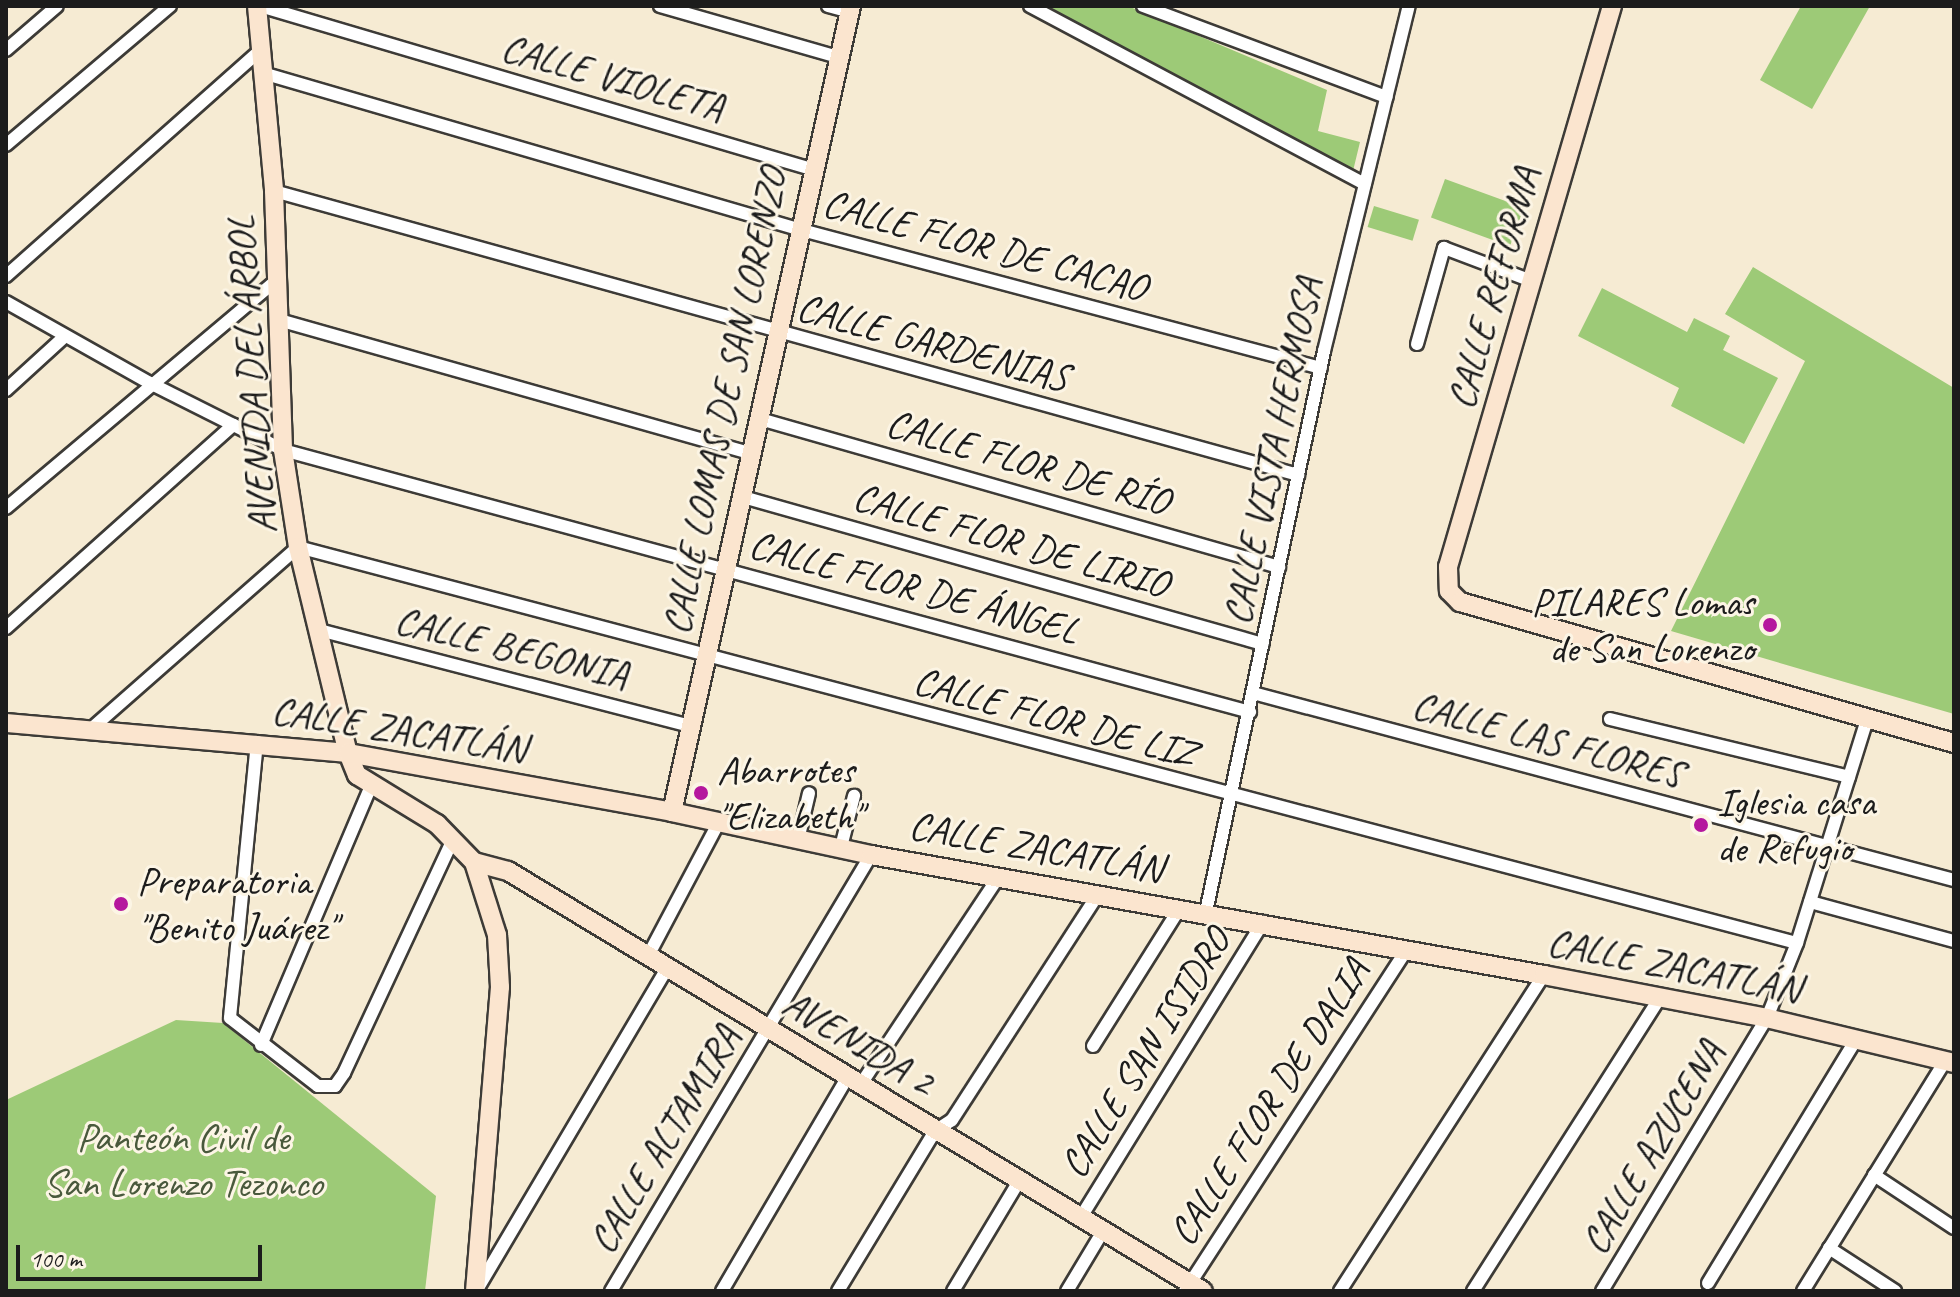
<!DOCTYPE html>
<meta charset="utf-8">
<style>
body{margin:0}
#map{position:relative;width:1960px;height:1297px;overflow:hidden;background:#f6ebd3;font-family:Caveat,sans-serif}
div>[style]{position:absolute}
.green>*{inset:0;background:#9dca77;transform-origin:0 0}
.roads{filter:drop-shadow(2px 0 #3d3b37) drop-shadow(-2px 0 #3d3b37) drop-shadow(0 2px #3d3b37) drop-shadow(0 -2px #3d3b37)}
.street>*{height:12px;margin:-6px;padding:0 6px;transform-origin:6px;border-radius:6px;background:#fff}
.secondary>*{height:18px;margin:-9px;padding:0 9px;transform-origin:9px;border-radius:9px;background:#fbe5cf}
.dots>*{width:22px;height:22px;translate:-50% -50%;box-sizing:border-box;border:4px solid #fcf5e5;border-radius:50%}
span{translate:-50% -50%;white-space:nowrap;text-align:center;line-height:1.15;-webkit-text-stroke:6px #fcf5e5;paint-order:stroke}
.street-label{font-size:40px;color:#1c1c1c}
.poi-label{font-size:40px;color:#1c1c1c}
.right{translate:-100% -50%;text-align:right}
.left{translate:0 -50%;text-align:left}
.park-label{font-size:40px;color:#49593c}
.frame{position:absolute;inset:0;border:8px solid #1c1c1c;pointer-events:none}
.scale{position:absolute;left:16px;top:1245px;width:246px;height:36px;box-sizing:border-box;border:4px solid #1c1c1c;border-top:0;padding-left:10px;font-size:24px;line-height:28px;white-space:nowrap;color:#1c1c1c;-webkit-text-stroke:6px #fcf5e5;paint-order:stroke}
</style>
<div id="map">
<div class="green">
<i style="clip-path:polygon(1044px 6px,1128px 6px,1327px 90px,1318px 131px,1360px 142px,1353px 171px)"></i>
<i style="clip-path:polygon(1801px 6px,1870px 6px,1812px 109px,1760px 80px)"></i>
<i style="left:1445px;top:179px;width:84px;height:41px;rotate:20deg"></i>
<i style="left:1374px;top:206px;width:47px;height:22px;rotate:17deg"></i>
<i style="clip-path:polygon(1753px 267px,1954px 388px,1954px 714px,1671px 631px,1805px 361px,1725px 314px)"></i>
<i style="clip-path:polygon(1602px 288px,1687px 332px,1694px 318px,1730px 336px,1723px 350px,1778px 378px,1744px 444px,1671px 406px,1679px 388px,1578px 336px)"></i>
<i style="clip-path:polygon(176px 1020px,223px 1023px,436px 1196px,425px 1291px,6px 1291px,6px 1100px)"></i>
</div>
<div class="roads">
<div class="street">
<i style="left:260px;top:6px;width:575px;rotate:16.48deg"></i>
<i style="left:660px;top:6px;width:185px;rotate:16deg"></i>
<i style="left:828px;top:6px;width:23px;rotate:15deg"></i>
<i style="left:1030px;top:6px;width:379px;rotate:28deg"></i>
<i style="left:1143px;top:6px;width:260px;rotate:20.5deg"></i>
<i style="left:6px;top:50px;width:67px;rotate:-40.8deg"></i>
<i style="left:266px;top:74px;width:554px;rotate:16.24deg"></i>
<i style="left:798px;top:229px;width:541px;rotate:14.88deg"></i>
<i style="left:6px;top:145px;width:215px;rotate:-40.3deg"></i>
<i style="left:274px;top:191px;width:1063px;rotate:15.5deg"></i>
<i style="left:6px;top:276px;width:342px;rotate:-41.6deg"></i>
<i style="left:6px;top:302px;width:165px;rotate:29.4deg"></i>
<i style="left:150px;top:383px;width:149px;rotate:26.7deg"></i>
<i style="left:283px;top:450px;width:1002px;rotate:15.16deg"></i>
<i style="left:279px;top:320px;width:492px;rotate:15.8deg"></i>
<i style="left:1417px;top:344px;width:100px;rotate:-74.3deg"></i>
<i style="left:1444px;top:248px;width:94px;rotate:20.6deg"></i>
<i style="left:6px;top:390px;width:79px;rotate:-42.4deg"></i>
<i style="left:760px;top:419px;width:540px;rotate:15.92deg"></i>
<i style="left:743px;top:497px;width:540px;rotate:15.79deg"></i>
<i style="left:6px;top:508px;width:354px;rotate:-40.1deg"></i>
<i style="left:6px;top:628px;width:305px;rotate:-41.8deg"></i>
<i style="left:319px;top:630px;width:382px;rotate:14.5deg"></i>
<i style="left:1253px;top:693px;width:726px;rotate:14.94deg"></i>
<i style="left:1610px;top:719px;width:246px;rotate:13.6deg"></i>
<i style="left:91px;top:729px;width:276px;rotate:-41.3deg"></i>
<i style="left:298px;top:547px;width:1550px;rotate:14.8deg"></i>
<i style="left:257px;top:742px;width:277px;rotate:95.6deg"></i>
<i style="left:230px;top:1018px;width:111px;rotate:37.7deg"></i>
<i style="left:318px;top:1086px;width:17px"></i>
<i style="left:335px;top:1086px;width:16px;rotate:-55deg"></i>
<i style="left:344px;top:1073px;width:258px;rotate:-65deg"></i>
<i style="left:798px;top:840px;width:48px;rotate:-76.8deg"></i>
<i style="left:841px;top:847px;width:53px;rotate:-75.7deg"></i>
<i style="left:1810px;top:902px;width:149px;rotate:15.2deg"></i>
<i style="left:1206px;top:912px;width:573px;rotate:-78.12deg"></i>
<i style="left:1324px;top:351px;width:355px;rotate:-76.2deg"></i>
<i style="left:648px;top:956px;width:149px;rotate:-62.1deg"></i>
<i style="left:261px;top:1045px;width:281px;rotate:-67deg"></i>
<i style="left:1093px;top:1046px;width:163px;rotate:-57.8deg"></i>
<i style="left:861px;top:1084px;width:247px;rotate:-56.4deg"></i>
<i style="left:1874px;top:1175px;width:96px;rotate:33.5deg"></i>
<i style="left:1081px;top:1217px;width:347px;rotate:-58.3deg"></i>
<i style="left:1829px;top:1248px;width:79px;rotate:33.1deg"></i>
<i style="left:1708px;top:1283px;width:285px;rotate:-58.7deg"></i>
<i style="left:478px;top:1288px;width:372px;rotate:-59.4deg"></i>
<i style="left:611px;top:1291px;width:508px;rotate:-59.19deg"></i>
<i style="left:722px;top:1291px;width:249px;rotate:-59.6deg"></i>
<i style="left:838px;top:1291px;width:187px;rotate:-58.8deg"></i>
<i style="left:935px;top:1131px;width:20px;rotate:-33deg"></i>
<i style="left:952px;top:1120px;width:267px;rotate:-57.1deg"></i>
<i style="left:953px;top:1291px;width:128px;rotate:-59deg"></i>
<i style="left:1067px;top:1291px;width:70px;rotate:-59deg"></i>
<i style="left:1185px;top:1291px;width:408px;rotate:-57deg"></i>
<i style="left:1340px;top:1291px;width:376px;rotate:-57.2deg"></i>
<i style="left:1473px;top:1291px;width:348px;rotate:-57.5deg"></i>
<i style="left:1602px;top:1291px;width:319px;rotate:-58.9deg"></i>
<i style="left:1767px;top:1018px;width:81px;rotate:-68.2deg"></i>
<i style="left:1797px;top:943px;width:235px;rotate:-72.6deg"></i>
<i style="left:1803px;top:1291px;width:270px;rotate:-58.3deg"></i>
</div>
<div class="secondary">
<i style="left:257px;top:6px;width:186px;rotate:84.7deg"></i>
<i style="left:274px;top:191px;width:259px;rotate:88deg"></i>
<i style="left:283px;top:450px;width:98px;rotate:81.2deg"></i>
<i style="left:298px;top:547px;width:212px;rotate:76.4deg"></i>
<i style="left:348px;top:753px;width:24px;rotate:68deg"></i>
<i style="left:357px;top:775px;width:94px;rotate:31.5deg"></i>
<i style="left:437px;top:824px;width:53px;rotate:45.8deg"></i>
<i style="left:474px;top:862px;width:77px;rotate:72.5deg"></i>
<i style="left:497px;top:935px;width:52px;rotate:86.7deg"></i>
<i style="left:500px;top:987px;width:305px;rotate:94.7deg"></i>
<i style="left:1612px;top:6px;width:584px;rotate:106.3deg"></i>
<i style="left:1448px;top:567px;width:24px;rotate:88deg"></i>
<i style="left:1449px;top:591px;width:16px;rotate:45deg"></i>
<i style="left:1460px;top:602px;width:514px;rotate:15.93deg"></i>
<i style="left:6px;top:723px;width:343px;rotate:5deg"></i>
<i style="left:348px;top:753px;width:329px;rotate:10.3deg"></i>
<i style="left:672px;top:812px;width:204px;rotate:12.2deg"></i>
<i style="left:871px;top:855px;width:684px;rotate:10.11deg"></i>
<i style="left:1544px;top:975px;width:227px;rotate:10.9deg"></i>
<i style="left:1767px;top:1018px;width:192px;rotate:13.5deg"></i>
<i style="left:672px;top:812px;width:826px;rotate:-77.48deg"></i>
<i style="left:474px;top:862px;width:35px;rotate:15deg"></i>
<i style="left:508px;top:871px;width:812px;rotate:31.15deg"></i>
</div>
</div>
<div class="dots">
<i style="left:1770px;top:625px;background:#b5179e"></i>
<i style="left:701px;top:793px;background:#b5179e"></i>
<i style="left:1701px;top:825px;background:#b5179e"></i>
<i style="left:121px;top:904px;background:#b5179e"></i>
</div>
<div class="street-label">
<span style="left:613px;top:77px;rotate:16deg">CALLE VIOLETA</span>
<span style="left:985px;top:245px;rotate:15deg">CALLE FLOR DE CACAO</span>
<span style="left:1493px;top:288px;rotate:-74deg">CALLE REFORMA</span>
<span style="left:933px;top:342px;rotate:15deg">CALLE GARDENIAS</span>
<span style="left:251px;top:375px;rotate:-94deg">AVENIDA DEL ÁRBOL</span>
<span style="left:724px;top:401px;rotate:-78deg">CALLE LOMAS DE SAN LORENZO</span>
<span style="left:1272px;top:451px;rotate:-78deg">CALLE VISTA HERMOSA</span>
<span style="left:1028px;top:462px;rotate:16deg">CALLE FLOR DE RÍO</span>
<span style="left:1011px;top:540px;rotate:16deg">CALLE FLOR DE LIRIO</span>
<span style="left:914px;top:587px;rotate:15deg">CALLE FLOR DE ÁNGEL</span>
<span style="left:512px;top:647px;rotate:14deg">CALLE BEGONIA</span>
<span style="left:1055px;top:717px;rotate:15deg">CALLE FLOR DE LIZ</span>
<span style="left:399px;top:729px;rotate:9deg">CALLE ZACATLÁN</span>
<span style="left:1548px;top:739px;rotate:15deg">CALLE LAS FLORES</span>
<span style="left:1036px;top:847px;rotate:10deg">CALLE ZACATLÁN</span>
<span style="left:1674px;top:965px;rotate:11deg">CALLE ZACATLÁN</span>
<span style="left:859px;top:1042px;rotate:31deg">AVENIDA 2</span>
<span style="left:1145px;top:1053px;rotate:-58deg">CALLE SAN ISIDRO</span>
<span style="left:1269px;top:1102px;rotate:-57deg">CALLE FLOR DE DALIA</span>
<span style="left:664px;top:1139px;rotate:-59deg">CALLE ALTAMIRA</span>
<span style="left:1652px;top:1147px;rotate:-59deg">CALLE AZUCENA</span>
</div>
<div class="poi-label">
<span class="right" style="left:1754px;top:625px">PILARES Lomas<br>de San Lorenzo</span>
<span class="left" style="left:717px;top:793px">Abarrotes<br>"Elizabeth"</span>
<span class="left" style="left:1717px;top:825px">Iglesia casa<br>de Refugio</span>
<span class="left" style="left:137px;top:904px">Preparatoria<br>"Benito Juárez"</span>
</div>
<div class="park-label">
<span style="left:183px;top:1160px">Panteón Civil de<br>San Lorenzo Tezonco</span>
</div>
<div class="frame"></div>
<div class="scale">100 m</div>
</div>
